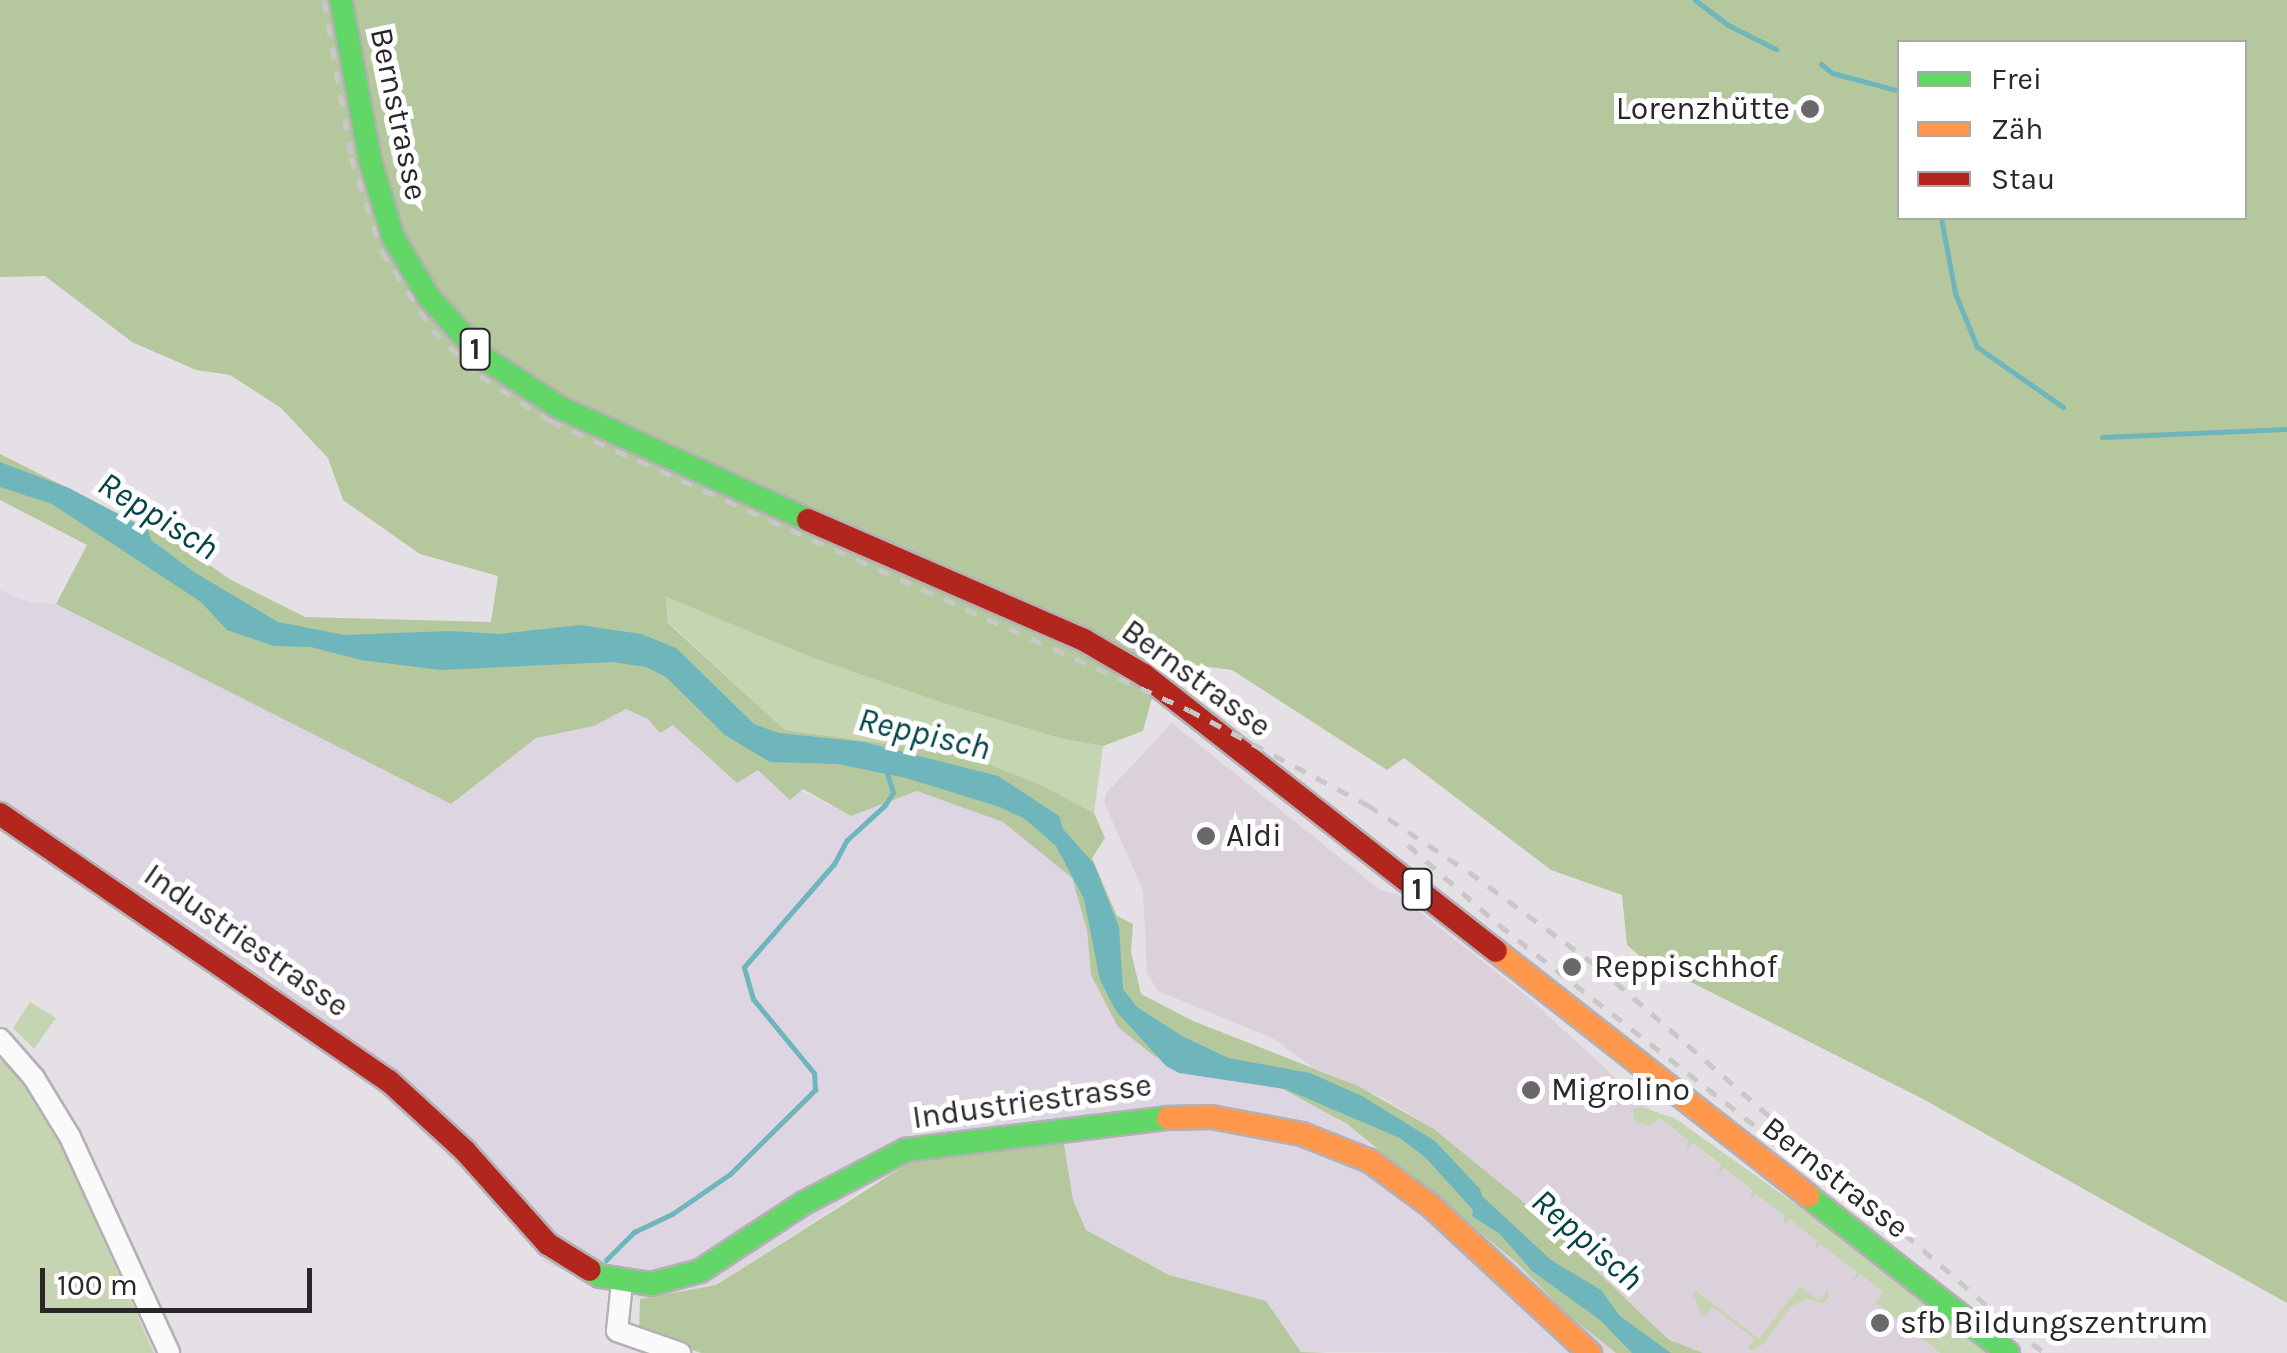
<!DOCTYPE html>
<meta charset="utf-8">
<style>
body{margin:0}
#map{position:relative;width:2287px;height:1353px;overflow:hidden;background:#e5e0e5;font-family:Karla,sans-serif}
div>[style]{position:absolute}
.built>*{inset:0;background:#dbd1db}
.industrial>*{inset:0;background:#ded5e2}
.green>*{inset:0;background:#c5d5b1}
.forest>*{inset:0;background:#b5c79d}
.water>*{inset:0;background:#6fb5bc}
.stream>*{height:5px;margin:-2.5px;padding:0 2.5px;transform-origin:2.5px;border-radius:2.5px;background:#6fb5bc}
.roads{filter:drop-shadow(2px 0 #b4b0b4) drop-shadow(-2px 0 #b4b0b4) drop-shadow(0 2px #b4b0b4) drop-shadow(0 -2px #b4b0b4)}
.street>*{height:20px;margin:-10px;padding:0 10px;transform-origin:10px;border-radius:10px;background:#fbfafb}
.fast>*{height:22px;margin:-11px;padding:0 11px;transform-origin:11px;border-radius:11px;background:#63d668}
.slow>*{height:22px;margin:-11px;padding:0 11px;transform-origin:11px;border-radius:11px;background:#ff974d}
.jam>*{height:22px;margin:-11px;padding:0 11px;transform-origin:11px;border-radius:11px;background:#b3261e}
.rail>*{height:5px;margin-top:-2.5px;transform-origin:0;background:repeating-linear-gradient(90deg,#c9c8c9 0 12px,transparent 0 24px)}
.dots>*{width:28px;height:28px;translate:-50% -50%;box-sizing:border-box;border:5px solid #fff;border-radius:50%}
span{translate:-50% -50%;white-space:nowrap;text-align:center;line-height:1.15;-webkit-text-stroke:10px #fff;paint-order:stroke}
.shield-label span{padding:2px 8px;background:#fff;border:2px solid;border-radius:8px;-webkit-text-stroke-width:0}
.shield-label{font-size:30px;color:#2a272b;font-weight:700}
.poi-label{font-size:32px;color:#2a272b}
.right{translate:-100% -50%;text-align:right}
.left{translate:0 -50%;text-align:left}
.street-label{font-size:32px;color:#2a272b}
.water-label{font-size:35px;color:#044449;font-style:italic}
.legend{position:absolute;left:1897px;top:40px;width:350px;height:180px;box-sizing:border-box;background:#fff;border:2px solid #aaa9aa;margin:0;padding:12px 18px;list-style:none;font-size:30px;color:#2a272b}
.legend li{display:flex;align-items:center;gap:20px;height:50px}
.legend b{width:50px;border:2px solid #aaa9aa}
.scale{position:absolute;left:40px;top:1268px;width:272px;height:45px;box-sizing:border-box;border:5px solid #2a272b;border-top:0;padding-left:12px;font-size:30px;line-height:35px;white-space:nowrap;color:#2a272b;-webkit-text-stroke:8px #fff;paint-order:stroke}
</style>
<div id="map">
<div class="built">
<i style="clip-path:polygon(1172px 723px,1380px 890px,1398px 895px,1528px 997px,1659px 1118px,1883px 1292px,1876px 1302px,1940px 1353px,1703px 1353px,1683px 1347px,1655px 1328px,1533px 1210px,1434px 1129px,1385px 1099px,1311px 1066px,1272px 1038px,1158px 991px,1147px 973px,1143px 891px,1104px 802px,1107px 792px)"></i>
</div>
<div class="industrial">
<i style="clip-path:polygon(0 590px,29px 602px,56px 604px,451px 804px,536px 738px,594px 726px,626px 709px,648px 719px,660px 732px,673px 724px,737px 782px,758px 769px,851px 816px,917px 791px,1003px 822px,1072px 878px,1087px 930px,1091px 975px,1200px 1072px,1283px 1089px,1346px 1124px,1515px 1261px,1568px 1315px,1616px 1353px,1301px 1352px,1266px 1301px,1169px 1276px,1086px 1230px,1073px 1200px,1064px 1138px,872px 1184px,716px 1285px,640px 1299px,545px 1263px,494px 1199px,376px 1089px,255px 1003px,276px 983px,0 798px)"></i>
</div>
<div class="green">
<i style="clip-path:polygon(666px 597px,813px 658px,946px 704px,1059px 738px,1103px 746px,1094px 813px,1039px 784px,962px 754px,785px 730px,668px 622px)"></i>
<i style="clip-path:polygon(30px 1002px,56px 1018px,34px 1049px,13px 1028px)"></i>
<i style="clip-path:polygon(0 1057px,35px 1099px,66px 1156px,154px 1353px,0 1353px)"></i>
<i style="clip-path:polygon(1642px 1107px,1676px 1119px,1822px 1223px,1989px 1353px,1940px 1353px,1875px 1302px,1883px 1292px,1860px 1274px,1852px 1284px,1857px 1272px,1820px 1244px,1814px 1251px,1817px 1241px,1789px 1219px,1782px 1226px,1785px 1216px,1756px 1194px,1750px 1201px,1753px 1191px,1724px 1168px,1717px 1176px,1721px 1165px,1692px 1143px,1685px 1151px,1689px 1141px,1659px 1118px,1649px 1126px,1634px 1122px,1633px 1109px)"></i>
<i style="clip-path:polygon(1800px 1286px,1819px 1301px,1828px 1290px,1829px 1297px,1823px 1303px,1806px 1299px,1790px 1307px,1765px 1343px,1754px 1350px,1747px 1349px,1754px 1339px,1713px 1307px,1705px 1316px,1701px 1313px,1693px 1294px,1695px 1290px,1759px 1339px)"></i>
</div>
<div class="forest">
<i style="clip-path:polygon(evenodd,0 0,2287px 0,2287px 1303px,1923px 1099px,1641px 957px,1627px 945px,1622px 895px,1551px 870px,1404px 758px,1387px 770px,1232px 670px,1193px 665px,1154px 690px,1143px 731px,1103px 746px,1059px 738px,946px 704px,813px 658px,666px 597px,668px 623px,785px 730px,962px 754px,1039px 784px,1094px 813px,1105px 838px,1092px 858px,1117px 916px,1133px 924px,1131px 952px,1141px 994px,1193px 1021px,1358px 1086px,1434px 1129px,1533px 1210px,1656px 1328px,1670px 1340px,1703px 1353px,1616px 1353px,1568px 1315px,1515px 1261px,1347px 1124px,1283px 1089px,1200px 1072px,1154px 1056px,1118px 1027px,1091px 975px,1087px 930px,1072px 878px,1003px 822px,917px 791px,851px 816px,803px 789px,790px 800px,758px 770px,737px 783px,673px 725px,660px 733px,648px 719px,626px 709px,594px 726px,536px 738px,451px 804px,56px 604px,87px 545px,0 500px,0 454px,181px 545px,231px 580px,305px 617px,491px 622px,498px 576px,420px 554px,343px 500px,328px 458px,281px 408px,230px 375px,196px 370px,132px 342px,45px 276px,0 277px,0 0,1900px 42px,2244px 42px,2244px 218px,1900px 218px,1900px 42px)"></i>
<i style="clip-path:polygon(1063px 1137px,1073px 1200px,1086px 1230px,1169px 1275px,1266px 1301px,1301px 1352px,1327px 1353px,701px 1353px,639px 1330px,640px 1299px,716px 1285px,909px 1163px)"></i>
</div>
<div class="water">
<i style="clip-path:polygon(0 462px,69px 488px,148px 530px,151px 540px,194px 572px,278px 622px,344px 635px,449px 631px,498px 634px,579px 625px,641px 634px,676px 648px,754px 724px,779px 733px,864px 742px,998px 776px,1059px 816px,1063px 829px,1094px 864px,1119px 927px,1123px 989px,1137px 1007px,1182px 1036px,1228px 1058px,1310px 1073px,1362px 1096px,1435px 1141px,1480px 1189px,1482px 1196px,1551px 1260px,1601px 1290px,1620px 1316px,1671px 1353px,1632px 1353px,1600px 1320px,1532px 1271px,1500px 1234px,1472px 1216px,1473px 1210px,1426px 1158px,1400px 1138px,1285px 1089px,1179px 1073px,1166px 1066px,1116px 1011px,1100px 980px,1084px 899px,1056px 846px,1025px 819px,1000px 807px,906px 778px,837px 764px,770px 762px,725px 735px,666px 677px,646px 667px,612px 662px,441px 670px,361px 660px,311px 647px,274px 646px,227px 630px,201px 602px,52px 504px,0 487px)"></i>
</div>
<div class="stream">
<i style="left:1695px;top:0;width:41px;rotate:37.1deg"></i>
<i style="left:1728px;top:25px;width:54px;rotate:26.6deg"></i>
<i style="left:1821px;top:64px;width:14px;rotate:39deg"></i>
<i style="left:1832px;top:73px;width:70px;rotate:14.8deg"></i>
<i style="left:1941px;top:218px;width:76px;rotate:79.4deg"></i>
<i style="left:1955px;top:293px;width:58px;rotate:67.8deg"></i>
<i style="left:1977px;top:347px;width:105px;rotate:34.9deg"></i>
<i style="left:2102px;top:437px;width:185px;rotate:-2.5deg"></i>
<i style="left:606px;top:1260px;width:40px;rotate:-45deg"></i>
<i style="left:634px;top:1232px;width:42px;rotate:-25.3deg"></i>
<i style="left:672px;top:1214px;width:70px;rotate:-34.6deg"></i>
<i style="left:730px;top:1174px;width:120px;rotate:-44.7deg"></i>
<i style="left:815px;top:1090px;width:17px;rotate:-93deg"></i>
<i style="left:814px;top:1073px;width:96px;rotate:-129.5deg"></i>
<i style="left:753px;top:999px;width:33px;rotate:-106deg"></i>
<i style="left:744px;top:967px;width:137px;rotate:-48.9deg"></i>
<i style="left:834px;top:864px;width:27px;rotate:-62deg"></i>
<i style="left:847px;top:840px;width:52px;rotate:-42.6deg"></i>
<i style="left:885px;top:805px;width:15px;rotate:-58deg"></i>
<i style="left:893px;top:792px;width:22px;rotate:-108deg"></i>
</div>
<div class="roads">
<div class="street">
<i style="left:0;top:1039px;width:52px;rotate:48.9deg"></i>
<i style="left:34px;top:1078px;width:69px;rotate:58.6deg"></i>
<i style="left:70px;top:1137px;width:237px;rotate:65.3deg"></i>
<i style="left:622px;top:1282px;width:49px;rotate:95.8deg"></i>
<i style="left:617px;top:1331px;width:67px;rotate:19.2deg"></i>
</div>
<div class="fast">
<i style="left:341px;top:0;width:162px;rotate:79.7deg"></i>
<i style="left:370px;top:159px;width:81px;rotate:73.6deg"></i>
<i style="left:393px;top:237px;width:69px;rotate:59.3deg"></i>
<i style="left:428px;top:296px;width:84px;rotate:47.9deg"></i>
<i style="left:484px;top:358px;width:90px;rotate:33.2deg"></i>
<i style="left:559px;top:407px;width:273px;rotate:24.4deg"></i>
<i style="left:1808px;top:1196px;width:254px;rotate:38.1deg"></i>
<i style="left:590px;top:1270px;width:12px;rotate:31deg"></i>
<i style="left:600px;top:1276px;width:52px;rotate:8.9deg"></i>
<i style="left:651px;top:1284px;width:51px;rotate:-14.9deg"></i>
<i style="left:700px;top:1271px;width:124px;rotate:-33.2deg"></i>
<i style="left:804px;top:1203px;width:115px;rotate:-27.5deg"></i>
<i style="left:906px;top:1150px;width:264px;rotate:-7deg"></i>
</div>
<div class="slow">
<i style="left:1496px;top:951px;width:397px;rotate:38.1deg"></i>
<i style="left:1168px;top:1118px;width:43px;rotate:-1.3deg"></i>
<i style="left:1211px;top:1117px;width:93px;rotate:10.6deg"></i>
<i style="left:1302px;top:1134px;width:73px;rotate:21.7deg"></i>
<i style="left:1370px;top:1161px;width:76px;rotate:36.4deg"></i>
<i style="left:1431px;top:1206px;width:217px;rotate:42.8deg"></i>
</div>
<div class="jam">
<i style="left:808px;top:520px;width:301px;rotate:23.5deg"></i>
<i style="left:1084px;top:640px;width:69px;rotate:30.3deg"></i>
<i style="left:1144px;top:675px;width:447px;rotate:38.1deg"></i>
<i style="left:0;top:814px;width:472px;rotate:34.5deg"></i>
<i style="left:389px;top:1081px;width:103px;rotate:42.6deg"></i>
<i style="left:465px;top:1151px;width:125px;rotate:48.3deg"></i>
<i style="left:548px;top:1244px;width:49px;rotate:31.8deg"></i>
</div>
</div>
<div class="rail">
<i style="left:324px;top:0;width:159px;rotate:80.2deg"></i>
<i style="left:351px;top:157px;width:98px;rotate:72.1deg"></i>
<i style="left:381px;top:250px;width:95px;rotate:57.5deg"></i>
<i style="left:432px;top:330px;width:66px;rotate:43.8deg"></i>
<i style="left:480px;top:376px;width:83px;rotate:32.7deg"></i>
<i style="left:550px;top:421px;width:701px;rotate:24.34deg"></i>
<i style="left:1189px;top:710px;width:203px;rotate:28deg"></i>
<i style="left:1368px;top:805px;width:121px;rotate:33.6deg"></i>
<i style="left:1469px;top:872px;width:159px;rotate:36.3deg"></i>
<i style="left:1597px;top:966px;width:565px;rotate:41.05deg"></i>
<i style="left:1408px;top:845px;width:121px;rotate:41.3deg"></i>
<i style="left:1499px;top:925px;width:399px;rotate:38.1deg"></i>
<i style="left:2013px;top:1329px;width:40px;rotate:37deg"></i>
</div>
<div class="dots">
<i style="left:1810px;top:109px;background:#6b686c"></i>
<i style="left:1206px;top:836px;background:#6b686c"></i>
<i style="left:1572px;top:967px;background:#6b686c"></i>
<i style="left:1531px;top:1090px;background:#6b686c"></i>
<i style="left:1880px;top:1323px;background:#6b686c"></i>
</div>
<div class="shield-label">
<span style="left:475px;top:349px">1</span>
<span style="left:1417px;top:889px">1</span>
</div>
<div class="poi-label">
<span class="right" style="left:1790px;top:109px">Lorenzhütte</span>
<span class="left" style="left:1226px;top:836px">Aldi</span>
<span class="left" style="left:1594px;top:967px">Reppischhof</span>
<span class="left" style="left:1551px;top:1090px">Migrolino</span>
<span class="left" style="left:1900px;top:1323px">sfb Bildungszentrum</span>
</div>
<div class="street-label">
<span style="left:398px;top:114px;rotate:78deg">Bernstrasse</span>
<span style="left:1196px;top:679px;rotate:36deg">Bernstrasse</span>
<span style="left:246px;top:941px;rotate:35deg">Industriestrasse</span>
<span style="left:1032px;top:1102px;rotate:-8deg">Industriestrasse</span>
<span style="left:1835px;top:1178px;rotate:38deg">Bernstrasse</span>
</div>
<div class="water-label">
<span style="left:158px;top:516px;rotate:32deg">Reppisch</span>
<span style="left:924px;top:734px;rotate:13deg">Reppisch</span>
<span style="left:1587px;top:1240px;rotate:41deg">Reppisch</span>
</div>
<ul class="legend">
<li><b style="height:12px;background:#63d668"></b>Frei</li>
<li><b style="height:12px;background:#ff974d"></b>Zäh</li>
<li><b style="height:12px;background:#b3261e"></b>Stau</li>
</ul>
<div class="scale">100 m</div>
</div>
